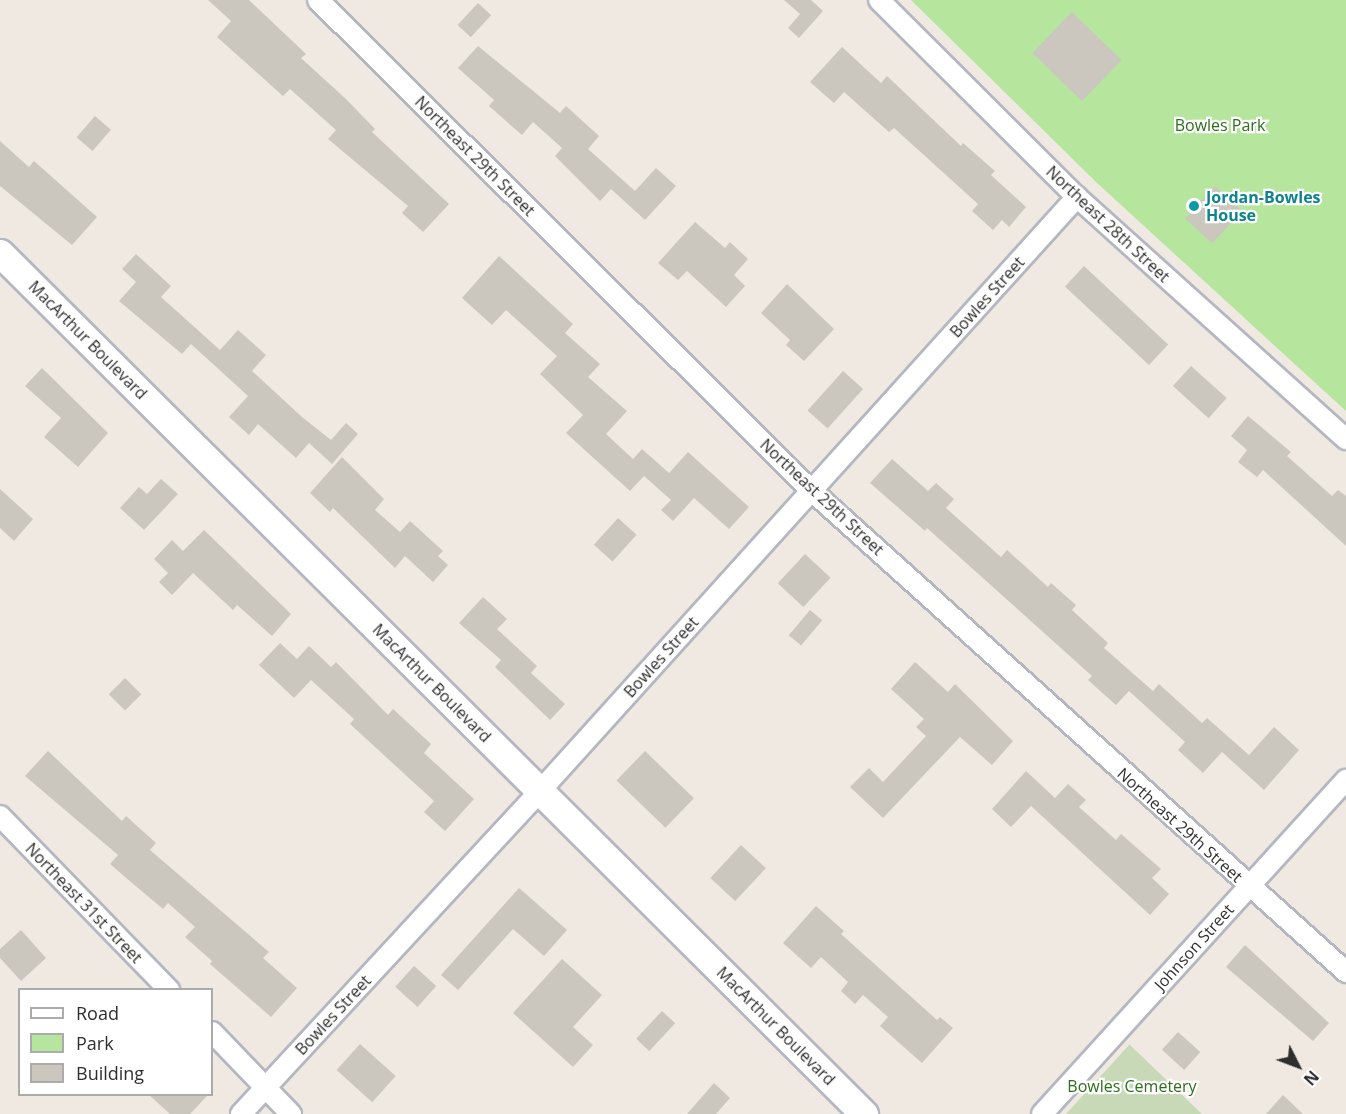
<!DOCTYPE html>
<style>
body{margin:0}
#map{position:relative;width:1346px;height:1114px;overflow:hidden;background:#efe9e1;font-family:"Open Sans",sans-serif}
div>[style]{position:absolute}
.green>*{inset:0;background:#b6e59e}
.cemetery>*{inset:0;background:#c8d9b8}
.building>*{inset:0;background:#cbc7bf;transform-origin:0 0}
.roads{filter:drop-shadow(2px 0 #b4b7c1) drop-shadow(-2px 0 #b4b7c1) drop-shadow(0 2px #b4b7c1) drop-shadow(0 -2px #b4b7c1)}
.minor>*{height:20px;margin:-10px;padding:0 10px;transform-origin:10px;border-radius:10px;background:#fff}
.secondary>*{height:27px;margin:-13.5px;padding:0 13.5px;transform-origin:13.5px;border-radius:13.5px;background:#fff}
.dots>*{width:16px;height:16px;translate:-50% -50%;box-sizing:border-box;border:3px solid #fff;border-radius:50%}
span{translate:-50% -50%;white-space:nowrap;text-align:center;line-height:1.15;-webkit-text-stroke:4.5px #fff;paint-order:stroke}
.park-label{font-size:16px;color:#2c6e1b}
.street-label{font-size:16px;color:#2e2e2e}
.culture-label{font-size:16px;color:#0d838f;font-weight:700}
.left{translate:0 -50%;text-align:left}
.legend{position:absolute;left:18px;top:988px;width:195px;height:108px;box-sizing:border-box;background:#fff;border:2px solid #ababab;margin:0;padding:8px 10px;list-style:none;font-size:18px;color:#2e2e2e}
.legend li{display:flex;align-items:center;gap:12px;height:30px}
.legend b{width:30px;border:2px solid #ababab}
.north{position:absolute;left:1268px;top:1036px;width:60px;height:60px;-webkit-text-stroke:4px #fff;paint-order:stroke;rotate:132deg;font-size:16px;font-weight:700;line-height:24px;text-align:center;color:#2e2e2e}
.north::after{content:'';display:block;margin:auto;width:21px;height:27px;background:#2e2e2e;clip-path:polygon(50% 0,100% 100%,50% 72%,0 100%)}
</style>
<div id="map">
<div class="green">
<i style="clip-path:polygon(911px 0,1346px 0,1346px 411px,1096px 182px)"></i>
</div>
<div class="cemetery">
<i style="clip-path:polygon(1130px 1044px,1130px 1045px,1202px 1114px,1066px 1114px)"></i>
</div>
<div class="building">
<i style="clip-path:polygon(208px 0,249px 0,306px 54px,301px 58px,346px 99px,375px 129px,372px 132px,449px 204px,423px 232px,402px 213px,408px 206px,328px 139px,336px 130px,290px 89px,283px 96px,217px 37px,231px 21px)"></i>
<i style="clip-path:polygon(784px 0,811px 0,823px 11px,799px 38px,788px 28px,800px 14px)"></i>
<i style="left:478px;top:3px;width:18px;height:30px;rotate:43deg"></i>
<i style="left:1072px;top:12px;width:69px;height:57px;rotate:44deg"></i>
<i style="clip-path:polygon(478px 46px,560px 113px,566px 106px,599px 136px,588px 149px,635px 191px,656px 168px,676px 186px,645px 220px,611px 189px,600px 201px,555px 156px,562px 148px,533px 122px,522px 135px,489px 106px,494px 100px,458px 68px)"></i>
<i style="clip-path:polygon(842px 47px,881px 83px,887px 76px,961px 146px,963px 143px,995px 171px,991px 175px,1026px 207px,1009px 227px,1002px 220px,993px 230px,972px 211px,978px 204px,894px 128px,889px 132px,844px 92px,834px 103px,810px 82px)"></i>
<i style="left:95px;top:116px;width:21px;height:28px;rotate:41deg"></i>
<i style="clip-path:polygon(0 141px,29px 167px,34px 161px,97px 217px,72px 245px,0 186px)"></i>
<i style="left:1215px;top:186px;width:37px;height:44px;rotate:43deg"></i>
<i style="clip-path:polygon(695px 222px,725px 248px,730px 242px,748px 259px,734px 275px,745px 286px,726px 307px,687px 271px,678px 280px,658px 263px)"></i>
<i style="clip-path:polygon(136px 254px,171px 286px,161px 297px,220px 350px,238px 330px,266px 355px,252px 371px,302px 417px,331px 440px,346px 423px,358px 434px,332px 464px,309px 443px,296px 458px,258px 424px,249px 435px,229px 417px,248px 396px,191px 344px,182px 354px,119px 301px,136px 282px,122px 269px)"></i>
<i style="clip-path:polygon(499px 256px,573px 324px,565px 333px,600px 364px,588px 377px,627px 411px,606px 434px,633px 459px,642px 449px,669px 473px,688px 452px,749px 507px,729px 529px,694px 498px,673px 521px,661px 510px,671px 500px,644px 476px,630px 491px,566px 433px,583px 415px,540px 374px,557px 356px,506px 310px,492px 325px,462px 298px)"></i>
<i style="left:1084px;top:266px;width:115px;height:28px;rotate:43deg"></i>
<i style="clip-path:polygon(787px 284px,834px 329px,804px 361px,786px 345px,790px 340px,761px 313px)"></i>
<i style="left:1191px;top:366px;width:48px;height:27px;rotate:42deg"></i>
<i style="clip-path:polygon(42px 368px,108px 433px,78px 467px,44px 437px,61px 418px,25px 386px)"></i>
<i style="left:843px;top:371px;width:27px;height:53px;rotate:42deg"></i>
<i style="clip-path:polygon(1248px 416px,1291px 452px,1287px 456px,1332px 496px,1338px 490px,1346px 496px,1346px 546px,1263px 470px,1257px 477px,1238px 462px,1247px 450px,1231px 436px)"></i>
<i style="clip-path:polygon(342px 457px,384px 499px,375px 510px,400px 532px,410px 521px,443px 551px,438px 556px,448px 565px,433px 582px,405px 556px,395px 568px,333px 508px,330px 512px,310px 493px)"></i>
<i style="clip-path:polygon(892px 459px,928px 491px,936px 483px,954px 499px,946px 508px,1001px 557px,1007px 550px,1048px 587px,1051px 583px,1076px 605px,1072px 610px,1108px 643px,1104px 648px,1153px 691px,1159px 684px,1202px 723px,1207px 718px,1249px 755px,1274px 727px,1299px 750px,1264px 790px,1222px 752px,1203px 773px,1178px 750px,1185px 742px,1129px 691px,1116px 705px,1088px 680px,1092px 676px,927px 528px,925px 531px,870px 483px)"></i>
<i style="clip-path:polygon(161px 479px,178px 494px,144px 530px,120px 508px,139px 487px,147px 494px)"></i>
<i style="clip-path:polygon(0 489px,33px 519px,14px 541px,0 528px)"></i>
<i style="left:618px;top:518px;width:25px;height:36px;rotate:42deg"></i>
<i style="clip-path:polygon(204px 530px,291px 614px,272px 636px,237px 605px,233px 610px,193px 573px,172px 595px,159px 582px,168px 573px,154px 559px,172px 540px,183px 551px)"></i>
<i style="left:805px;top:554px;width:35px;height:40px;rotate:43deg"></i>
<i style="clip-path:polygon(483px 597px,507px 619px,497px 629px,537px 666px,531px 673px,565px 704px,550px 720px,495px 667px,501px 660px,459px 623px)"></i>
<i style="left:810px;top:610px;width:16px;height:33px;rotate:40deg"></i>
<i style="clip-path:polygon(280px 643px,297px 659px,309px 646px,331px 667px,336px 662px,388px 715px,393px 709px,431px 744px,424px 753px,474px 799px,445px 831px,424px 812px,434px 801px,350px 724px,354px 719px,311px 680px,294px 698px,259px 665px)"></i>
<i style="clip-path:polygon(915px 662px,948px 692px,955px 684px,1013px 741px,992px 765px,960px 737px,883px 818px,850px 787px,869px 768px,883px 782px,926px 736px,916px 727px,924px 719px,891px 689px)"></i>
<i style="left:125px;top:678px;width:23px;height:23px;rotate:45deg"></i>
<i style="clip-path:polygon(48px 751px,122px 821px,126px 816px,156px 843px,150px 850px,269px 952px,263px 958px,297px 988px,271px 1017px,210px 964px,212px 961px,185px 937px,195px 927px,168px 903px,163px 909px,125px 877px,110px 864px,118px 855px,25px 776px)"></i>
<i style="left:645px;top:751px;width:68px;height:41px;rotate:44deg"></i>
<i style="clip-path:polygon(1026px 771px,1055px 798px,1068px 784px,1086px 800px,1079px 807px,1116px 840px,1121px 834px,1161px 869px,1152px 878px,1169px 894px,1150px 915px,1031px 806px,1011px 827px,992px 809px)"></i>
<i style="left:741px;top:845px;width:34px;height:45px;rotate:43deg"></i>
<i style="clip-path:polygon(519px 888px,567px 930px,544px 956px,513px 929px,458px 990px,441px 975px)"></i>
<i style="clip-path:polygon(816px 906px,844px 931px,841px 934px,937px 1020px,940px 1017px,953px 1028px,922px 1063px,880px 1026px,888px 1017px,863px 995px,855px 1004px,841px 991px,848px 982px,821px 957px,811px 968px,783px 943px)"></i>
<i style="clip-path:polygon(21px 930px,46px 958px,21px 981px,0 958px,0 949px)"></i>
<i style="clip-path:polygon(1245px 945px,1329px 1023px,1313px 1041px,1226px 967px)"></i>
<i style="clip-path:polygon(562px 959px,602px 995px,573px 1027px,593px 1045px,573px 1067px,513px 1013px)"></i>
<i style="left:414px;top:966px;width:30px;height:28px;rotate:42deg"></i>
<i style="left:662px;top:1011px;width:18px;height:38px;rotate:43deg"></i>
<i style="left:1178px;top:1032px;width:30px;height:24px;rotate:42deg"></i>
<i style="left:360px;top:1044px;width:48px;height:35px;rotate:42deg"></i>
<i style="clip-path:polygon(714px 1083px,730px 1098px,716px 1114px,687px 1114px)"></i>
<i style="clip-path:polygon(149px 1095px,208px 1095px,190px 1114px,170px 1114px)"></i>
<i style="clip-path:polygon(1283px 1095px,1303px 1114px,1266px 1114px)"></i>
</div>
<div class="roads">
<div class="minor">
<i style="left:318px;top:0;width:697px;rotate:44.83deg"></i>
<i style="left:812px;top:491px;width:719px;rotate:42.01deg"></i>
<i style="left:879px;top:0;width:279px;rotate:44.9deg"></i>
<i style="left:1077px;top:197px;width:362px;rotate:42deg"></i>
<i style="left:0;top:816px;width:243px;rotate:45.8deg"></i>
<i style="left:212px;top:1032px;width:114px;rotate:46.1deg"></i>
<i style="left:241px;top:1114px;width:440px;rotate:-47.2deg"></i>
<i style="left:540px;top:791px;width:801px;rotate:-47.89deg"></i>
<i style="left:1042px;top:1114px;width:452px;rotate:-47.7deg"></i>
</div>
<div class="secondary">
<i style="left:0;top:253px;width:1220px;rotate:44.9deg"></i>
</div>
</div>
<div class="dots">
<i style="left:1194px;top:206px;background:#0f9aa8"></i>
</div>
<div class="park-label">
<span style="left:1220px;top:125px">Bowles Park</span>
<span style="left:1132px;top:1086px">Bowles Cemetery</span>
</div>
<div class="street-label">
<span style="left:475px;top:156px;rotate:45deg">Northeast 29th Street</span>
<span style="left:1108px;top:224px;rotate:43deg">Northeast 28th Street</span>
<span style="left:987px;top:297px;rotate:-48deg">Bowles Street</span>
<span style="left:88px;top:340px;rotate:45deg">MacArthur Boulevard</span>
<span style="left:822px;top:497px;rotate:43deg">Northeast 29th Street</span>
<span style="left:661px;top:657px;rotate:-48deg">Bowles Street</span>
<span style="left:432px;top:683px;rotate:45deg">MacArthur Boulevard</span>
<span style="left:1180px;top:825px;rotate:42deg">Northeast 29th Street</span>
<span style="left:84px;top:903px;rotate:46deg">Northeast 31st Street</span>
<span style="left:1194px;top:947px;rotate:-48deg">Johnson Street</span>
<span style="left:333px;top:1015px;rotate:-47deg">Bowles Street</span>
<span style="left:776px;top:1026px;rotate:45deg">MacArthur Boulevard</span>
</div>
<div class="culture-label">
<span class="left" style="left:1206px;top:206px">Jordan-Bowles<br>House</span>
</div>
<ul class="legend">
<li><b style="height:8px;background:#fff"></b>Road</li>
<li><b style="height:16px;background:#b6e59e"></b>Park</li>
<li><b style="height:16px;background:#cbc7bf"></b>Building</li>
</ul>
<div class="north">N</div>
</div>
